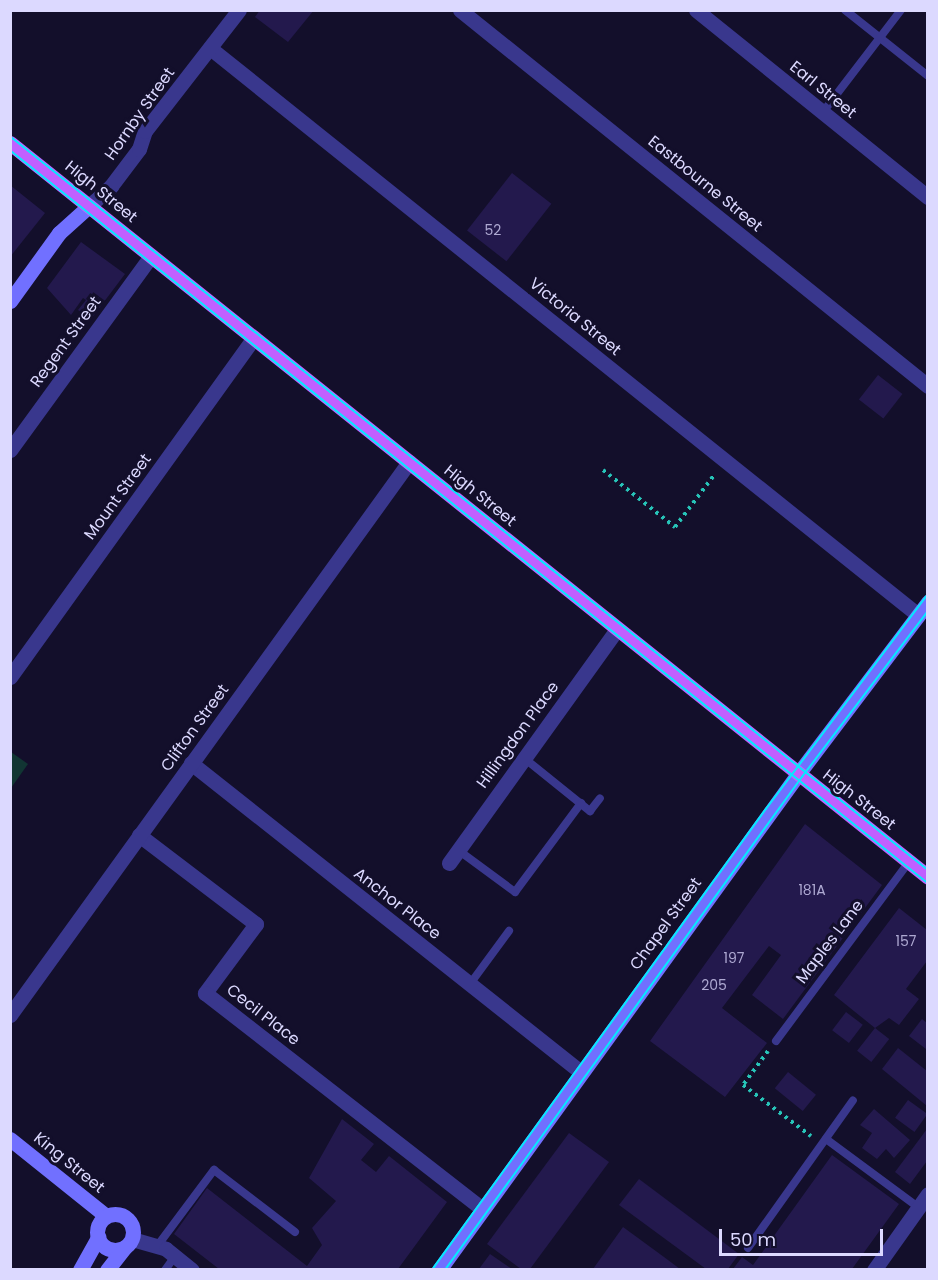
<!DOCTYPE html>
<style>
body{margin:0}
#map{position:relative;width:938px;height:1280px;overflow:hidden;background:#130f2b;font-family:Poppins,sans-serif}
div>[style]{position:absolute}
.green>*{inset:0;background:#113533}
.building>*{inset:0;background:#23194d;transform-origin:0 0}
.path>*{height:4px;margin-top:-2px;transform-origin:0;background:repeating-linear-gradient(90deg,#27c4b8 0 3px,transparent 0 7.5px)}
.lane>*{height:8px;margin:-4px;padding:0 4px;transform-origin:4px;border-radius:4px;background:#39378d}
.street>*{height:15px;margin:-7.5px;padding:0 7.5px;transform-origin:7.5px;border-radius:7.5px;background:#39378d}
.secondary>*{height:15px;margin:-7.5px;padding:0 7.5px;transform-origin:7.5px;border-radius:7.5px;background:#7170ff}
.secondary>.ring{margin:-7.5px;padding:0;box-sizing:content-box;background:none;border:15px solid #7170ff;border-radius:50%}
.primary>*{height:15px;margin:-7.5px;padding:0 7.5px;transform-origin:7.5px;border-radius:7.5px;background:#c160ff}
.tram>*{height:1.5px;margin:-0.75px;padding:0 0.75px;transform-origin:0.75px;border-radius:0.75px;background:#05eaff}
span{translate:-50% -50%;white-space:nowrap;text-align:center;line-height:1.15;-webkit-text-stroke:6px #130f2b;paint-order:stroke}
.number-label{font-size:14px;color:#aea9d2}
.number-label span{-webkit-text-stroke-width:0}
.street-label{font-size:16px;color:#dcd9ff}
.frame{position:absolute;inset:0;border:12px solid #dcd9ff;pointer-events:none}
.scale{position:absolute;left:719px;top:1229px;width:164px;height:27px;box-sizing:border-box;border:3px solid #dcd9ff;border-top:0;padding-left:8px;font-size:18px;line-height:21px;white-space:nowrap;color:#dcd9ff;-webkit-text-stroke:4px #130f2b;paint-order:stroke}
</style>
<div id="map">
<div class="green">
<i style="clip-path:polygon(11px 752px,28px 764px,11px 788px)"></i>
</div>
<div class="building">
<i style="clip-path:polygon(260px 10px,314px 10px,288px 42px,255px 17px)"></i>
<i style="left:512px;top:173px;width:50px;height:73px;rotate:38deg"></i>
<i style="clip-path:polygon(10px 185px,45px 213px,10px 257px)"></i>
<i style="clip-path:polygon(81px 242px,125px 274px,91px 319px,78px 310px,86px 300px,83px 298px,71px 315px,47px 288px)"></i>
<i style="left:878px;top:375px;width:31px;height:31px;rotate:38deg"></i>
<i style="clip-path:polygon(805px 824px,882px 885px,783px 1019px,752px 995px,781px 955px,769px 946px,722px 1008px,767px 1043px,725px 1097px,650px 1041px)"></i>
<i style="clip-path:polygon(899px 908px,927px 930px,927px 961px,906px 989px,919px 999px,899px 1025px,889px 1018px,875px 1028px,834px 995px)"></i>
<i style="left:846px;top:1012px;width:21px;height:23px;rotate:37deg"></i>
<i style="clip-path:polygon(922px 1019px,927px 1023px,926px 1049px,909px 1036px)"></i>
<i style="left:875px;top:1028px;width:18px;height:29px;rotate:38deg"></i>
<i style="clip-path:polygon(898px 1048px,927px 1071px,927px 1106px,882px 1069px)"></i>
<i style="left:788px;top:1072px;width:36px;height:21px;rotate:39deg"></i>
<i style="left:908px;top:1100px;width:24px;height:22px;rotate:36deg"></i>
<i style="clip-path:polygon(874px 1109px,910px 1140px,894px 1158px,886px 1149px,877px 1159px,862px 1148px,872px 1133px,860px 1125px)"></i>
<i style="clip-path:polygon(342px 1119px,374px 1144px,361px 1160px,376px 1172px,389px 1156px,447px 1202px,398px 1269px,219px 1269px,174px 1234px,207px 1188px,307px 1266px,322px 1245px,312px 1228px,336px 1201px,309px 1178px)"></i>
<i style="clip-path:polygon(927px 1129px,927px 1161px,910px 1184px,895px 1172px)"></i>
<i style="clip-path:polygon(569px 1133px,609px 1162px,530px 1269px,521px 1269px,487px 1244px)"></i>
<i style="clip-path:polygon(832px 1155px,899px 1204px,852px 1269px,733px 1269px,742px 1257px,753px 1265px)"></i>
<i style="clip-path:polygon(639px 1179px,739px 1254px,728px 1269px,706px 1269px,619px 1205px)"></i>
<i style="clip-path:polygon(623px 1227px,664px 1257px,680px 1269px,593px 1269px)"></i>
<i style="clip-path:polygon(490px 1254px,512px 1269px,479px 1269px)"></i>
</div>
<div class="path">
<i style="left:603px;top:470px;width:92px;rotate:38.4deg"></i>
<i style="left:675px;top:527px;width:66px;rotate:-53deg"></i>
<i style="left:768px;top:1051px;width:42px;rotate:126.3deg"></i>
<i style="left:743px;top:1085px;width:85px;rotate:36.9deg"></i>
</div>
<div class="lane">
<i style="left:845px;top:10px;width:106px;rotate:38.5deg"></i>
<i style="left:823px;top:112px;width:128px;rotate:-52.6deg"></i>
<i style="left:524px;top:758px;width:85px;rotate:38.8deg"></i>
<i style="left:590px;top:811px;width:16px;rotate:-52deg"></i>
<i style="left:458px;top:850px;width:71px;rotate:36.4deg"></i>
<i style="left:515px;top:892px;width:111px;rotate:-53.4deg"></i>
<i style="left:470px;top:984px;width:66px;rotate:-53.7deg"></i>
<i style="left:776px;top:1041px;width:223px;rotate:-53.4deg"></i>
<i style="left:826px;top:1139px;width:114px;rotate:36.5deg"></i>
<i style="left:158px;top:1245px;width:94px;rotate:-53.3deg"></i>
<i style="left:214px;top:1170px;width:102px;rotate:37.4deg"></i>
<i style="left:748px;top:1248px;width:181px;rotate:-54.6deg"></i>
<i style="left:165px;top:1270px;width:17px;rotate:-54deg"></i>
</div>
<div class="street">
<i style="left:460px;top:10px;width:600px;rotate:38.78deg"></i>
<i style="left:696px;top:10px;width:298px;rotate:38.9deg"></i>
<i style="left:210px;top:48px;width:907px;rotate:38.69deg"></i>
<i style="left:89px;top:206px;width:30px;rotate:-42deg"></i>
<i style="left:111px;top:186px;width:46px;rotate:-52.9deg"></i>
<i style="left:139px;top:149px;width:19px;rotate:-72deg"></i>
<i style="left:145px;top:131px;width:153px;rotate:-52.2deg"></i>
<i style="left:10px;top:450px;width:240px;rotate:-54deg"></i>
<i style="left:10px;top:677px;width:418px;rotate:-54.3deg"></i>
<i style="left:191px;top:763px;width:498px;rotate:38.4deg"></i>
<i style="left:139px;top:835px;width:147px;rotate:37.3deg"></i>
<i style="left:256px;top:924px;width:86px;rotate:126.5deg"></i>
<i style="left:205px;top:993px;width:351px;rotate:37.9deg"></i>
<i style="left:449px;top:863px;width:288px;rotate:-54.3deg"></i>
<i style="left:10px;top:1015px;width:682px;rotate:-54.19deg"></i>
<i style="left:132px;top:1239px;width:35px;rotate:16deg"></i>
<i style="left:166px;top:1249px;width:33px;rotate:39deg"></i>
<i style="left:874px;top:1270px;width:93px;rotate:-54.6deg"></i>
</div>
<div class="secondary">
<i style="left:10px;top:301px;width:84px;rotate:-54.2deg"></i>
<i style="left:59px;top:233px;width:40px;rotate:-42deg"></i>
<i style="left:10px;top:1139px;width:123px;rotate:38.7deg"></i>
<i class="ring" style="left:97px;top:1214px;width:21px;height:21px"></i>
<i style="left:80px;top:1270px;width:38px;rotate:-61deg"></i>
<i style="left:107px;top:1270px;width:29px;rotate:-52deg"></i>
<i style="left:439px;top:1270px;width:612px;rotate:-54.1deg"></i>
<i style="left:798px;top:774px;width:216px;rotate:-52.9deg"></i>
</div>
<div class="primary">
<i style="left:10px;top:143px;width:1175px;rotate:38.64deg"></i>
</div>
<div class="tram">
<i style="left:10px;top:136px;width:1175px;rotate:38.64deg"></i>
<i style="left:10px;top:150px;width:1175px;rotate:38.61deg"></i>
<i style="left:432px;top:1270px;width:569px;rotate:-54.08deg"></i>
<i style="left:766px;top:809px;width:269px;rotate:-53deg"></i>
<i style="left:445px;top:1270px;width:609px;rotate:-54.09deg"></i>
<i style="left:802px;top:777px;width:208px;rotate:-52.8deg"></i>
</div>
<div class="number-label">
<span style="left:493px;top:230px">52</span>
<span style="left:812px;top:890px">181A</span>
<span style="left:906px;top:941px">157</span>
<span style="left:734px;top:958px">197</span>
<span style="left:714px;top:985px">205</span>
</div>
<div class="street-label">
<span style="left:823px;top:90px;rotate:39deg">Earl Street</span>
<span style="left:140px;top:114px;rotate:-55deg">Hornby Street</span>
<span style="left:705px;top:184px;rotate:39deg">Eastbourne Street</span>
<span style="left:101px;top:192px;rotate:39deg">High Street</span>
<span style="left:575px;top:317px;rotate:39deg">Victoria Street</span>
<span style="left:66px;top:342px;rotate:-54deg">Regent Street</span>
<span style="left:480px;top:496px;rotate:39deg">High Street</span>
<span style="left:118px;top:497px;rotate:-54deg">Mount Street</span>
<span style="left:195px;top:728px;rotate:-54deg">Clifton Street</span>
<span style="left:518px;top:735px;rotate:-54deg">Hillingdon Place</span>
<span style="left:859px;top:800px;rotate:38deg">High Street</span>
<span style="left:397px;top:904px;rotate:38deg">Anchor Place</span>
<span style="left:666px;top:924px;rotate:-54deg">Chapel Street</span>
<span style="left:830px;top:942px;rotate:-53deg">Maples Lane</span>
<span style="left:263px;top:1015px;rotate:38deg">Cecil Place</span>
<span style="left:69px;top:1163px;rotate:39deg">King Street</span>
</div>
<div class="frame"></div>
<div class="scale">50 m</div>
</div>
